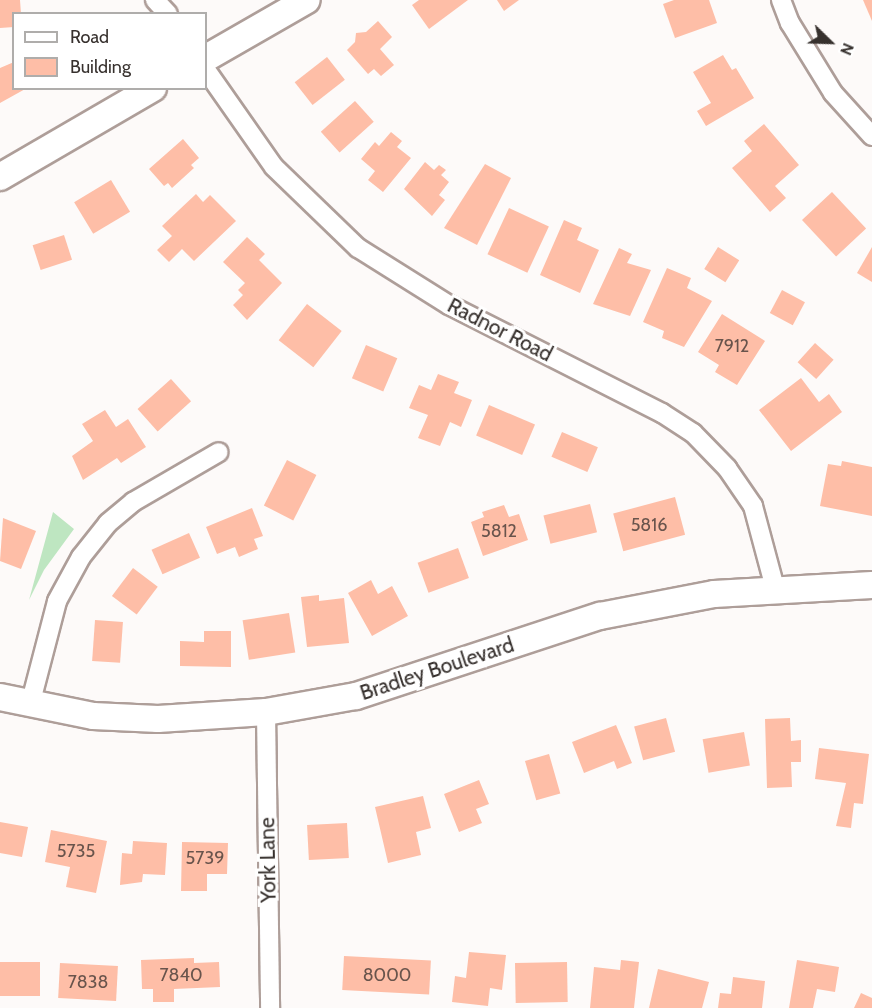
<!DOCTYPE html>
<style>
body{margin:0}
#map{position:relative;width:872px;height:1008px;overflow:hidden;background:#fdfaf9;font-family:Cabin,sans-serif}
div>[style]{position:absolute}
.green>*{inset:0;background:#bee6c1}
.building>*{inset:0;background:#febea7;transform-origin:0 0}
.roads{filter:drop-shadow(2px 0 #ae9e99) drop-shadow(-2px 0 #ae9e99) drop-shadow(0 2px #ae9e99) drop-shadow(0 -2px #ae9e99)}
.minor>*{height:18px;margin:-9px;padding:0 9px;transform-origin:9px;border-radius:9px;background:#fff}
.secondary>*{height:26px;margin:-13px;padding:0 13px;transform-origin:13px;border-radius:13px;background:#fff}
span{translate:-50% -50%;white-space:nowrap;text-align:center;line-height:1.15;-webkit-text-stroke:6px #fff;paint-order:stroke}
.number-label{font-size:18px;color:#69544c}
.number-label span{-webkit-text-stroke-width:0}
.street-label{font-size:21px;color:#37312e}
.legend{position:absolute;left:12px;top:12px;width:195px;height:78px;box-sizing:border-box;background:#fff;border:2px solid #afadab;margin:0;padding:8px 10px;list-style:none;font-size:18px;color:#37312e}
.legend li{display:flex;align-items:center;gap:12px;height:30px}
.legend b{width:30px;border:2px solid #afadab}
.north{position:absolute;left:800px;top:12px;width:60px;height:60px;-webkit-text-stroke:4px #fff;paint-order:stroke;rotate:113deg;font-size:16px;font-weight:700;line-height:24px;text-align:center;color:#37312e}
.north::after{content:'';display:block;margin:auto;width:21px;height:27px;background:#37312e;clip-path:polygon(50% 0,100% 100%,50% 72%,0 100%)}
</style>
<div id="map">
<div class="green">
<i style="clip-path:polygon(53px 512px,74px 529px,44px 570px,29px 600px)"></i>
</div>
<div class="building">
<i style="clip-path:polygon(0 0,20px 0,21px 14px,14px 14px,14px 27px,0 28px)"></i>
<i style="clip-path:polygon(419px 0,468px 0,429px 29px,412px 5px)"></i>
<i style="clip-path:polygon(497px 0,519px 0,504px 11px)"></i>
<i style="clip-path:polygon(674px 0,709px 0,717px 23px,675px 38px,663px 4px)"></i>
<i style="clip-path:polygon(863px 0,872px 0,872px 21px)"></i>
<i style="clip-path:polygon(378px 21px,392px 37px,380px 49px,394px 65px,381px 76px,374px 69px,368px 74px,347px 50px,355px 42px,356px 33px,366px 32px)"></i>
<i style="clip-path:polygon(723px 55px,732px 70px,736px 68px,754px 98px,706px 126px,697px 111px,711px 103px,693px 72px)"></i>
<i style="left:327px;top:57px;width:29px;height:41px;rotate:52deg"></i>
<i style="clip-path:polygon(14px 62px,14px 88px,27px 88px,0 103px,0 68px)"></i>
<i style="left:355px;top:101px;width:28px;height:46px;rotate:48deg"></i>
<i style="clip-path:polygon(764px 124px,799px 165px,775px 186px,786px 198px,770px 212px,732px 168px,752px 151px,744px 141px)"></i>
<i style="clip-path:polygon(391px 132px,402px 141px,397px 147px,411px 158px,383px 192px,368px 180px,375px 171px,361px 159px,375px 142px,379px 146px)"></i>
<i style="clip-path:polygon(183px 139px,199px 158px,191px 165px,194px 168px,172px 188px,168px 183px,164px 186px,149px 169px)"></i>
<i style="clip-path:polygon(425px 162px,434px 170px,439px 165px,446px 170px,441px 175px,449px 182px,439px 195px,445px 200px,432px 216px,404px 189px)"></i>
<i style="clip-path:polygon(485px 164px,511px 178px,477px 245px,444px 228px)"></i>
<i style="left:111px;top:180px;width:37px;height:43px;rotate:59deg"></i>
<i style="left:832px;top:192px;width:50px;height:41px;rotate:47deg"></i>
<i style="clip-path:polygon(196px 194px,203px 202px,210px 195px,236px 221px,194px 261px,182px 249px,169px 262px,157px 250px,172px 236px,162px 226px)"></i>
<i style="left:509px;top:208px;width:44px;height:51px;rotate:25deg"></i>
<i style="clip-path:polygon(564px 220px,582px 228px,577px 240px,599px 250px,580px 293px,540px 275px)"></i>
<i style="left:64px;top:235px;width:26px;height:33px;rotate:72deg"></i>
<i style="clip-path:polygon(247px 237px,265px 254px,259px 260px,282px 283px,247px 320px,233px 305px,243px 295px,238px 290px,245px 283px,223px 262px)"></i>
<i style="left:718px;top:247px;width:25px;height:26px;rotate:32deg"></i>
<i style="clip-path:polygon(872px 247px,872px 282px,857px 273px)"></i>
<i style="clip-path:polygon(619px 248px,632px 254px,627px 263px,651px 270px,630px 316px,593px 304px)"></i>
<i style="clip-path:polygon(667px 268px,691px 278px,687px 288px,712px 301px,684px 347px,662px 338px,664px 331px,643px 322px)"></i>
<i style="left:782px;top:290px;width:26px;height:26px;rotate:28deg"></i>
<i style="left:307px;top:304px;width:44px;height:46px;rotate:38deg"></i>
<i style="clip-path:polygon(722px 314px,765px 341px,737px 385px,715px 372px,719px 365px,698px 352px)"></i>
<i style="left:815px;top:343px;width:25px;height:26px;rotate:42deg"></i>
<i style="left:366px;top:345px;width:34px;height:36px;rotate:23deg"></i>
<i style="clip-path:polygon(438px 374px,459px 382px,454px 393px,472px 400px,461px 427px,450px 422px,440px 446px,418px 438px,428px 415px,409px 408px,419px 385px,431px 390px)"></i>
<i style="clip-path:polygon(801px 378px,819px 402px,829px 394px,842px 412px,791px 451px,759px 410px)"></i>
<i style="left:171px;top:379px;width:30px;height:45px;rotate:48deg"></i>
<i style="left:489px;top:405px;width:50px;height:33px;rotate:23deg"></i>
<i style="clip-path:polygon(105px 410px,116px 427px,128px 419px,146px 447px,121px 463px,117px 458px,83px 480px,72px 456px,93px 441px,82px 424px)"></i>
<i style="left:562px;top:432px;width:39px;height:27px;rotate:23deg"></i>
<i style="left:287px;top:460px;width:33px;height:51px;rotate:27deg"></i>
<i style="clip-path:polygon(842px 461px,872px 467px,872px 516px,820px 506px,828px 464px,841px 466px)"></i>
<i style="left:675px;top:497px;width:39px;height:64px;rotate:75deg"></i>
<i style="left:590px;top:504px;width:29px;height:48px;rotate:76deg"></i>
<i style="clip-path:polygon(504px 505px,509px 517px,519px 514px,528px 540px,483px 556px,471px 522px,484px 517px,482px 512px)"></i>
<i style="clip-path:polygon(252px 508px,263px 536px,254px 539px,258px 549px,239px 557px,235px 547px,217px 554px,206px 527px)"></i>
<i style="clip-path:polygon(3px 518px,36px 531px,21px 569px,0 561px)"></i>
<i style="left:189px;top:533px;width:27px;height:41px;rotate:66deg"></i>
<i style="left:458px;top:548px;width:32px;height:43px;rotate:70deg"></i>
<i style="left:133px;top:568px;width:31px;height:35px;rotate:37deg"></i>
<i style="clip-path:polygon(371px 580px,378px 594px,392px 586px,408px 616px,372px 636px,348px 593px)"></i>
<i style="clip-path:polygon(319px 595px,319px 601px,344px 598px,349px 643px,307px 647px,301px 597px)"></i>
<i style="left:289px;top:613px;width:40px;height:47px;rotate:81deg"></i>
<i style="left:95px;top:620px;width:28px;height:41px;rotate:4deg"></i>
<i style="clip-path:polygon(204px 631px,231px 631px,231px 667px,180px 666px,180px 641px,204px 642px)"></i>
<i style="left:666px;top:718px;width:35px;height:33px;rotate:75deg"></i>
<i style="clip-path:polygon(790px 718px,791px 741px,801px 740px,801px 762px,791px 762px,792px 787px,767px 788px,765px 719px)"></i>
<i style="clip-path:polygon(616px 725px,632px 763px,617px 769px,614px 761px,584px 773px,572px 742px)"></i>
<i style="left:744px;top:732px;width:34px;height:42px;rotate:80deg"></i>
<i style="clip-path:polygon(819px 748px,869px 754px,863px 804px,854px 803px,851px 828px,836px 826px,846px 783px,815px 779px)"></i>
<i style="left:549px;top:754px;width:41px;height:25px;rotate:74deg"></i>
<i style="clip-path:polygon(479px 780px,489px 804px,476px 809px,482px 823px,459px 832px,444px 794px)"></i>
<i style="clip-path:polygon(423px 796px,431px 828px,416px 832px,421px 855px,388px 863px,375px 807px)"></i>
<i style="clip-path:polygon(0 822px,28px 827px,22px 857px,0 853px)"></i>
<i style="left:347px;top:823px;width:35px;height:40px;rotate:87deg"></i>
<i style="clip-path:polygon(51px 830px,107px 841px,96px 893px,66px 887px,70px 867px,45px 862px)"></i>
<i style="clip-path:polygon(133px 841px,167px 843px,165px 875px,143px 874px,142px 882px,120px 885px,122px 853px,132px 854px)"></i>
<i style="clip-path:polygon(182px 842px,228px 843px,227px 874px,207px 874px,207px 891px,181px 891px)"></i>
<i style="clip-path:polygon(469px 952px,506px 955px,502px 990px,490px 988px,488px 1006px,452px 1002px,455px 976px,466px 978px)"></i>
<i style="left:344px;top:956px;width:87px;height:34px;rotate:3deg"></i>
<i style="clip-path:polygon(194px 958px,194px 963px,219px 962px,220px 987px,174px 989px,174px 1002px,153px 1002px,153px 989px,142px 989px,141px 960px)"></i>
<i style="clip-path:polygon(621px 960px,639px 962px,634px 1008px,590px 1008px,594px 967px,620px 970px)"></i>
<i style="clip-path:polygon(797px 960px,839px 967px,835px 992px,817px 989px,813px 1008px,789px 1008px)"></i>
<i style="left:0;top:962px;width:40px;height:34px"></i>
<i style="left:567px;top:962px;width:40px;height:52px;rotate:89deg"></i>
<i style="left:60px;top:963px;width:58px;height:35px;rotate:3deg"></i>
<i style="clip-path:polygon(658px 969px,709px 982px,702px 1008px,649px 1008px)"></i>
<i style="clip-path:polygon(733px 977px,765px 981px,762px 1008px,718px 1008px,720px 993px,731px 994px)"></i>
<i style="clip-path:polygon(861px 993px,872px 998px,872px 1008px,854px 1008px)"></i>
</div>
<div class="roads">
<div class="minor">
<i style="left:155px;top:0;width:19px;rotate:47deg"></i>
<i style="left:781px;top:0;width:25px;rotate:69deg"></i>
<i style="left:790px;top:23px;width:82px;rotate:58.4deg"></i>
<i style="left:833px;top:93px;width:58px;rotate:47.8deg"></i>
<i style="left:206px;top:70px;width:118px;rotate:55deg"></i>
<i style="left:274px;top:167px;width:117px;rotate:44deg"></i>
<i style="left:358px;top:248px;width:107px;rotate:32.1deg"></i>
<i style="left:449px;top:305px;width:239px;rotate:26.9deg"></i>
<i style="left:662px;top:413px;width:37px;rotate:33deg"></i>
<i style="left:693px;top:433px;width:49px;rotate:45.8deg"></i>
<i style="left:727px;top:468px;width:46px;rotate:55.6deg"></i>
<i style="left:753px;top:506px;width:85px;rotate:75deg"></i>
<i style="left:30px;top:705px;width:107px;rotate:-75.4deg"></i>
<i style="left:57px;top:601px;width:50px;rotate:-61.4deg"></i>
<i style="left:81px;top:557px;width:43px;rotate:-51.5deg"></i>
<i style="left:108px;top:523px;width:33px;rotate:-40deg"></i>
<i style="left:133px;top:502px;width:99px;rotate:-30.2deg"></i>
<i style="left:266px;top:712px;width:296px;rotate:89.2deg"></i>
</div>
<div class="secondary">
<i style="left:206px;top:58px;width:116px;rotate:-29.9deg"></i>
<i style="left:0;top:177px;width:177px;rotate:-30.2deg"></i>
<i style="left:0;top:697px;width:95px;rotate:11.5deg"></i>
<i style="left:93px;top:716px;width:65px;rotate:2.6deg"></i>
<i style="left:158px;top:719px;width:108px;rotate:-3.7deg"></i>
<i style="left:266px;top:712px;width:91px;rotate:-10.1deg"></i>
<i style="left:356px;top:696px;width:257px;rotate:-18.2deg"></i>
<i style="left:600px;top:616px;width:116px;rotate:-10.9deg"></i>
<i style="left:714px;top:594px;width:158px;rotate:-3.3deg"></i>
</div>
</div>
<div class="number-label">
<span style="left:732px;top:346px">7912</span>
<span style="left:649px;top:525px">5816</span>
<span style="left:499px;top:531px">5812</span>
<span style="left:76px;top:851px">5735</span>
<span style="left:205px;top:858px">5739</span>
<span style="left:181px;top:975px">7840</span>
<span style="left:387px;top:975px">8000</span>
<span style="left:88px;top:982px">7838</span>
</div>
<div class="street-label">
<span style="left:500px;top:330px;rotate:27deg">Radnor Road</span>
<span style="left:437px;top:669px;rotate:-18deg">Bradley Boulevard</span>
<span style="left:268px;top:860px;rotate:-91deg">York Lane</span>
</div>
<ul class="legend">
<li><b style="height:8px;background:#fff"></b>Road</li>
<li><b style="height:16px;background:#febea7"></b>Building</li>
</ul>
<div class="north">N</div>
</div>
